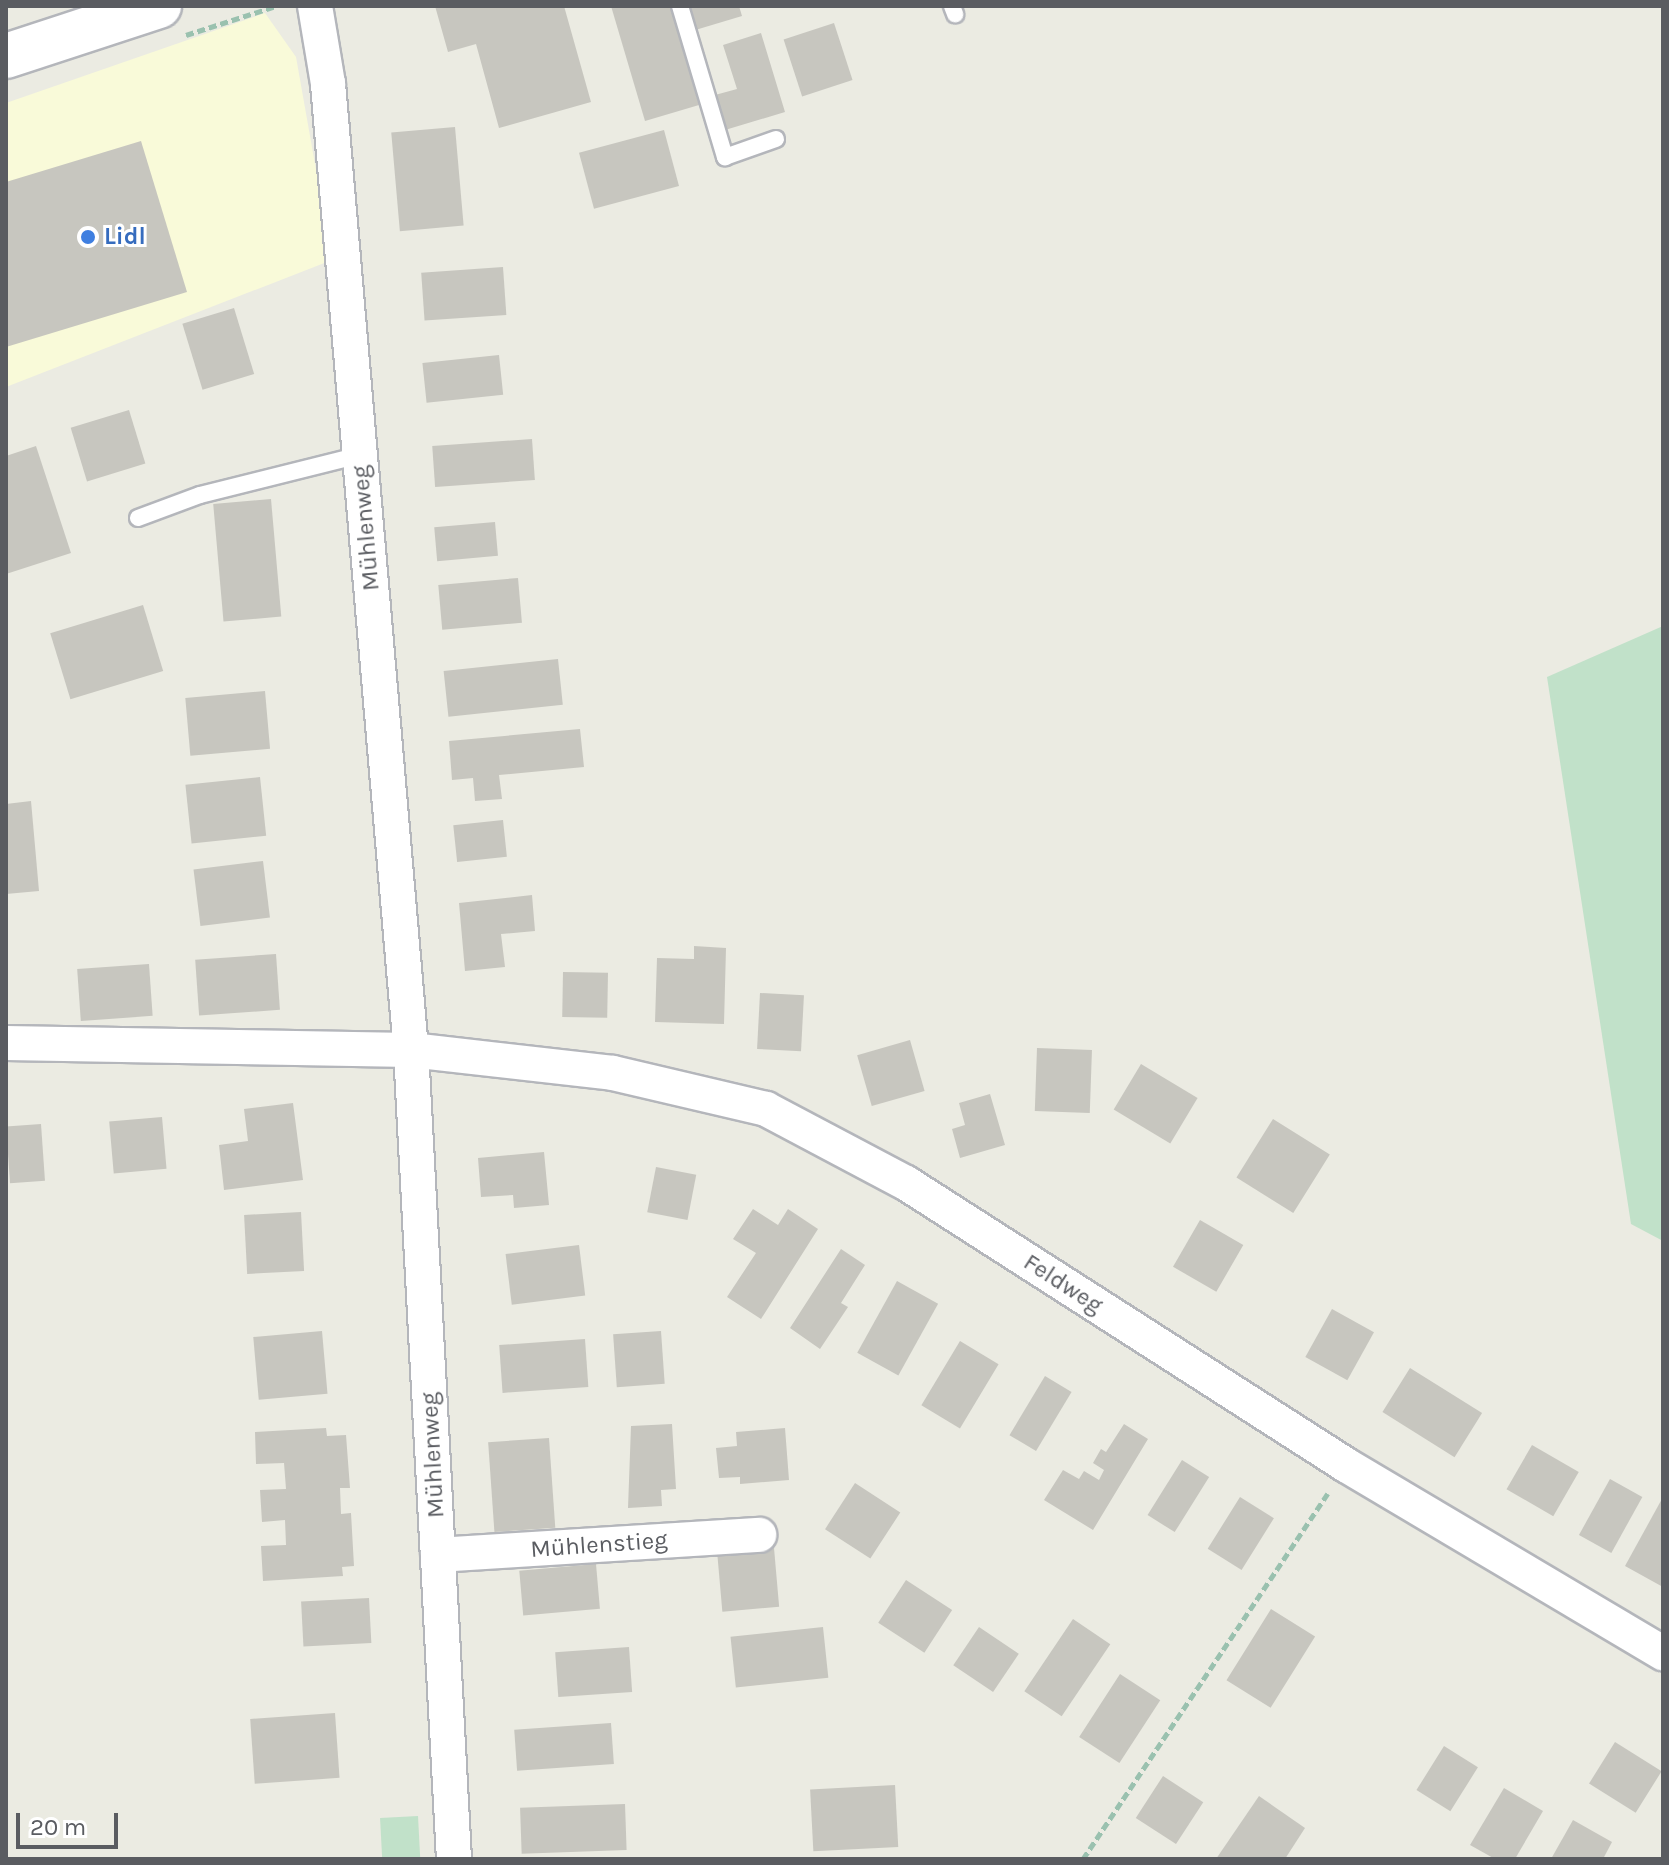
<!DOCTYPE html>
<meta charset="utf-8">
<style>
body{margin:0}
#map{position:relative;width:1669px;height:1865px;overflow:hidden;background:#ebebe2;font-family:Karla,sans-serif}
div>[style]{position:absolute}
.commercial>*{inset:0;background:#f9fad9}
.green>*{inset:0;background:#c1e1c9;transform-origin:0 0}
.building>*{inset:0;background:#c7c6bf;transform-origin:0 0}
.path>*{height:5px;margin-top:-2.5px;transform-origin:0;background:repeating-linear-gradient(90deg,#9ac1af 0 8px,transparent 0 12px)}
.roads{filter:drop-shadow(2px 0 #b4b6bb) drop-shadow(-2px 0 #b4b6bb) drop-shadow(0 2px #b4b6bb) drop-shadow(0 -2px #b4b6bb)}
.lane>*{height:16px;margin:-8px;padding:0 8px;transform-origin:8px;border-radius:8px;background:#fff}
.street>*{height:34px;margin:-17px;padding:0 17px;transform-origin:17px;border-radius:17px;background:#fff}
.secondary>*{height:44px;margin:-22px;padding:0 22px;transform-origin:22px;border-radius:22px;background:#fff}
.dots>*{width:22px;height:22px;translate:-50% -50%;box-sizing:border-box;border:4px solid #fff;border-radius:50%}
span{translate:-50% -50%;white-space:nowrap;text-align:center;line-height:1.15;-webkit-text-stroke:6px #fff;paint-order:stroke}
.shop-label{font-size:24px;color:#366cbe;font-weight:700}
.left{translate:0 -50%;text-align:left}
.street-label{font-size:24px;color:#5a5c61}
.frame{position:absolute;inset:0;border:8px solid #5a5c61;pointer-events:none}
.scale{position:absolute;left:16px;top:1813px;width:102px;height:36px;box-sizing:border-box;border:4px solid #5a5c61;border-top:0;padding-left:10px;font-size:24px;line-height:28px;white-space:nowrap;color:#5a5c61;-webkit-text-stroke:6px #fff;paint-order:stroke}
</style>
<div id="map">
<div class="commercial">
<i style="clip-path:polygon(265px 13px,296px 57px,332px 260px,6px 387px,6px 103px)"></i>
</div>
<div class="green">
<i style="clip-path:polygon(1663px 626px,1663px 1241px,1631px 1224px,1547px 677px)"></i>
<i style="left:418px;top:1816px;width:43px;height:38px;rotate:87deg"></i>
</div>
<div class="building">
<i style="clip-path:polygon(435px 6px,564px 6px,591px 102px,499px 128px,476px 44px,448px 52px)"></i>
<i style="clip-path:polygon(611px 6px,670px 6px,699px 105px,645px 121px)"></i>
<i style="clip-path:polygon(684px 6px,739px 6px,742px 16px,692px 31px)"></i>
<i style="left:834px;top:23px;width:60px;height:53px;rotate:72deg"></i>
<i style="clip-path:polygon(761px 33px,785px 112px,725px 130px,715px 95px,737px 89px,723px 45px)"></i>
<i style="left:455px;top:127px;width:99px;height:64px;rotate:85deg"></i>
<i style="left:664px;top:130px;width:58px;height:88px;rotate:75deg"></i>
<i style="clip-path:polygon(141px 141px,187px 292px,6px 347px,6px 182px)"></i>
<i style="left:503px;top:267px;width:48px;height:82px;rotate:86deg"></i>
<i style="left:234px;top:308px;width:69px;height:54px;rotate:73deg"></i>
<i style="left:499px;top:355px;width:40px;height:77px;rotate:84deg"></i>
<i style="left:129px;top:410px;width:56px;height:61px;rotate:73deg"></i>
<i style="left:532px;top:439px;width:41px;height:100px;rotate:86deg"></i>
<i style="clip-path:polygon(36px 446px,71px 553px,6px 574px,6px 456px)"></i>
<i style="left:271px;top:499px;width:118px;height:58px;rotate:85deg"></i>
<i style="left:495px;top:522px;width:34px;height:61px;rotate:85deg"></i>
<i style="left:518px;top:578px;width:45px;height:80px;rotate:85deg"></i>
<i style="left:143px;top:605px;width:69px;height:97px;rotate:73deg"></i>
<i style="left:558px;top:659px;width:46px;height:115px;rotate:84deg"></i>
<i style="left:265px;top:691px;width:58px;height:80px;rotate:85deg"></i>
<i style="clip-path:polygon(580px 729px,584px 767px,499px 775px,502px 799px,475px 801px,473px 778px,452px 780px,449px 741px)"></i>
<i style="left:260px;top:777px;width:59px;height:75px;rotate:84deg"></i>
<i style="clip-path:polygon(31px 801px,39px 891px,6px 894px,6px 804px)"></i>
<i style="left:503px;top:820px;width:37px;height:50px;rotate:84deg"></i>
<i style="left:263px;top:861px;width:57px;height:70px;rotate:83deg"></i>
<i style="clip-path:polygon(532px 895px,535px 931px,501px 934px,505px 967px,465px 971px,459px 903px)"></i>
<i style="clip-path:polygon(694px 946px,726px 948px,724px 1024px,655px 1022px,657px 958px,694px 959px)"></i>
<i style="left:276px;top:954px;width:56px;height:81px;rotate:86deg"></i>
<i style="left:149px;top:964px;width:52px;height:72px;rotate:86deg"></i>
<i style="left:563px;top:972px;width:45px;height:45px;rotate:1deg"></i>
<i style="left:760px;top:993px;width:44px;height:56px;rotate:3deg"></i>
<i style="left:910px;top:1040px;width:53px;height:55px;rotate:74deg"></i>
<i style="left:1037px;top:1048px;width:55px;height:63px;rotate:2deg"></i>
<i style="left:1141px;top:1064px;width:66px;height:53px;rotate:31deg"></i>
<i style="clip-path:polygon(990px 1094px,1005px 1145px,960px 1158px,952px 1129px,965px 1125px,959px 1103px)"></i>
<i style="clip-path:polygon(293px 1103px,303px 1180px,224px 1190px,219px 1145px,248px 1141px,244px 1109px)"></i>
<i style="left:162px;top:1117px;width:52px;height:53px;rotate:85deg"></i>
<i style="left:1273px;top:1119px;width:67px;height:69px;rotate:32deg"></i>
<i style="left:41px;top:1124px;width:57px;height:35px;rotate:86deg"></i>
<i style="clip-path:polygon(544px 1152px,549px 1205px,514px 1208px,513px 1195px,481px 1197px,478px 1158px)"></i>
<i style="left:656px;top:1167px;width:41px;height:46px;rotate:11deg"></i>
<i style="clip-path:polygon(753px 1209px,778px 1225px,788px 1209px,818px 1229px,761px 1319px,727px 1297px,756px 1253px,733px 1239px)"></i>
<i style="left:301px;top:1212px;width:59px;height:57px;rotate:87deg"></i>
<i style="left:1200px;top:1220px;width:50px;height:54px;rotate:30deg"></i>
<i style="left:579px;top:1245px;width:51px;height:74px;rotate:83deg"></i>
<i style="clip-path:polygon(841px 1249px,865px 1265px,841px 1303px,848px 1307px,820px 1349px,790px 1328px)"></i>
<i style="left:897px;top:1281px;width:47px;height:82px;rotate:29deg"></i>
<i style="left:1332px;top:1309px;width:48px;height:55px;rotate:29deg"></i>
<i style="left:322px;top:1331px;width:63px;height:69px;rotate:85deg"></i>
<i style="left:661px;top:1331px;width:53px;height:48px;rotate:86deg"></i>
<i style="left:585px;top:1339px;width:48px;height:86px;rotate:86deg"></i>
<i style="left:960px;top:1341px;width:45px;height:75px;rotate:31deg"></i>
<i style="left:1410px;top:1368px;width:85px;height:52px;rotate:32deg"></i>
<i style="left:1045px;top:1376px;width:31px;height:69px;rotate:31deg"></i>
<i style="clip-path:polygon(672px 1424px,676px 1489px,661px 1490px,662px 1506px,628px 1508px,631px 1426px)"></i>
<i style="clip-path:polygon(1124px 1424px,1148px 1439px,1093px 1530px,1044px 1500px,1063px 1470px,1079px 1479px,1084px 1471px,1099px 1480px,1104px 1470px,1093px 1463px,1101px 1449px,1106px 1452px)"></i>
<i style="clip-path:polygon(326px 1428px,327px 1436px,346px 1435px,350px 1488px,340px 1488px,341px 1514px,351px 1513px,354px 1566px,342px 1567px,343px 1576px,263px 1581px,261px 1546px,286px 1545px,285px 1520px,262px 1522px,260px 1490px,286px 1489px,284px 1463px,256px 1464px,255px 1432px)"></i>
<i style="clip-path:polygon(785px 1428px,789px 1480px,740px 1484px,740px 1477px,719px 1478px,716px 1448px,737px 1446px,736px 1432px)"></i>
<i style="left:549px;top:1438px;width:90px;height:61px;rotate:86deg"></i>
<i style="left:1532px;top:1445px;width:54px;height:51px;rotate:30deg"></i>
<i style="left:1182px;top:1460px;width:32px;height:65px;rotate:32deg"></i>
<i style="left:1610px;top:1479px;width:37px;height:64px;rotate:29deg"></i>
<i style="left:855px;top:1483px;width:54px;height:55px;rotate:33deg"></i>
<i style="left:1240px;top:1497px;width:40px;height:61px;rotate:32deg"></i>
<i style="clip-path:polygon(1663px 1497px,1663px 1587px,1625px 1566px)"></i>
<i style="left:774px;top:1548px;width:59px;height:57px;rotate:85deg"></i>
<i style="left:596px;top:1564px;width:45px;height:77px;rotate:85deg"></i>
<i style="left:906px;top:1580px;width:55px;height:51px;rotate:33deg"></i>
<i style="left:369px;top:1598px;width:45px;height:68px;rotate:87deg"></i>
<i style="left:1271px;top:1609px;width:52px;height:84px;rotate:32deg"></i>
<i style="left:1073px;top:1619px;width:45px;height:87px;rotate:34deg"></i>
<i style="left:823px;top:1627px;width:51px;height:93px;rotate:84deg"></i>
<i style="left:979px;top:1627px;width:48px;height:46px;rotate:34deg"></i>
<i style="left:629px;top:1647px;width:45px;height:74px;rotate:86deg"></i>
<i style="left:1120px;top:1674px;width:48px;height:75px;rotate:33deg"></i>
<i style="left:335px;top:1713px;width:65px;height:85px;rotate:86deg"></i>
<i style="left:611px;top:1723px;width:41px;height:97px;rotate:86deg"></i>
<i style="left:1615px;top:1742px;width:55px;height:49px;rotate:32deg"></i>
<i style="left:1444px;top:1746px;width:40px;height:52px;rotate:32deg"></i>
<i style="left:1163px;top:1776px;width:48px;height:50px;rotate:33deg"></i>
<i style="left:895px;top:1785px;width:62px;height:85px;rotate:87deg"></i>
<i style="clip-path:polygon(1504px 1788px,1543px 1811px,1515px 1859px,1495px 1859px,1470px 1845px)"></i>
<i style="clip-path:polygon(1259px 1796px,1305px 1828px,1285px 1859px,1216px 1859px)"></i>
<i style="left:625px;top:1804px;width:46px;height:105px;rotate:88deg"></i>
<i style="clip-path:polygon(1573px 1820px,1612px 1842px,1603px 1859px,1551px 1859px)"></i>
</div>
<div class="path">
<i style="left:186px;top:35px;width:95px;rotate:-17.9deg"></i>
<i style="left:1083px;top:1859px;width:440px;rotate:-56.2deg"></i>
</div>
<div class="roads">
<div class="lane">
<i style="left:680px;top:6px;width:158px;rotate:73.4deg"></i>
<i style="left:725px;top:157px;width:54px;rotate:-19.4deg"></i>
<i style="left:952px;top:6px;width:9px;rotate:69deg"></i>
<i style="left:138px;top:518px;width:66px;rotate:-20.4deg"></i>
<i style="left:200px;top:495px;width:165px;rotate:-14deg"></i>
</div>
<div class="street">
<i style="left:315px;top:6px;width:79px;rotate:80.5deg"></i>
<i style="left:328px;top:84px;width:970px;rotate:85.09deg"></i>
<i style="left:411px;top:1050px;width:810px;rotate:86.96deg"></i>
<i style="left:6px;top:1043px;width:405px;rotate:1deg"></i>
<i style="left:411px;top:1050px;width:203px;rotate:6.5deg"></i>
<i style="left:613px;top:1073px;width:157px;rotate:13.2deg"></i>
<i style="left:766px;top:1109px;width:158px;rotate:27.9deg"></i>
<i style="left:906px;top:1183px;width:523px;rotate:32.66deg"></i>
<i style="left:1346px;top:1465px;width:369px;rotate:30.7deg"></i>
<i style="left:438px;top:1555px;width:322px;rotate:-3.6deg"></i>
</div>
<div class="secondary">
<i style="left:6px;top:56px;width:161px;rotate:-18.1deg"></i>
</div>
</div>
<div class="dots">
<i style="left:88px;top:237px;background:#3f7fe0"></i>
</div>
<div class="shop-label">
<span class="left" style="left:104px;top:237px">Lidl</span>
</div>
<div class="street-label">
<span style="left:366px;top:528px;rotate:-95deg">Mühlenweg</span>
<span style="left:1063px;top:1284px;rotate:33deg">Feldweg</span>
<span style="left:433px;top:1455px;rotate:-93deg">Mühlenweg</span>
<span style="left:599px;top:1545px;rotate:-4deg">Mühlenstieg</span>
</div>
<div class="frame"></div>
<div class="scale">20 m</div>
</div>
